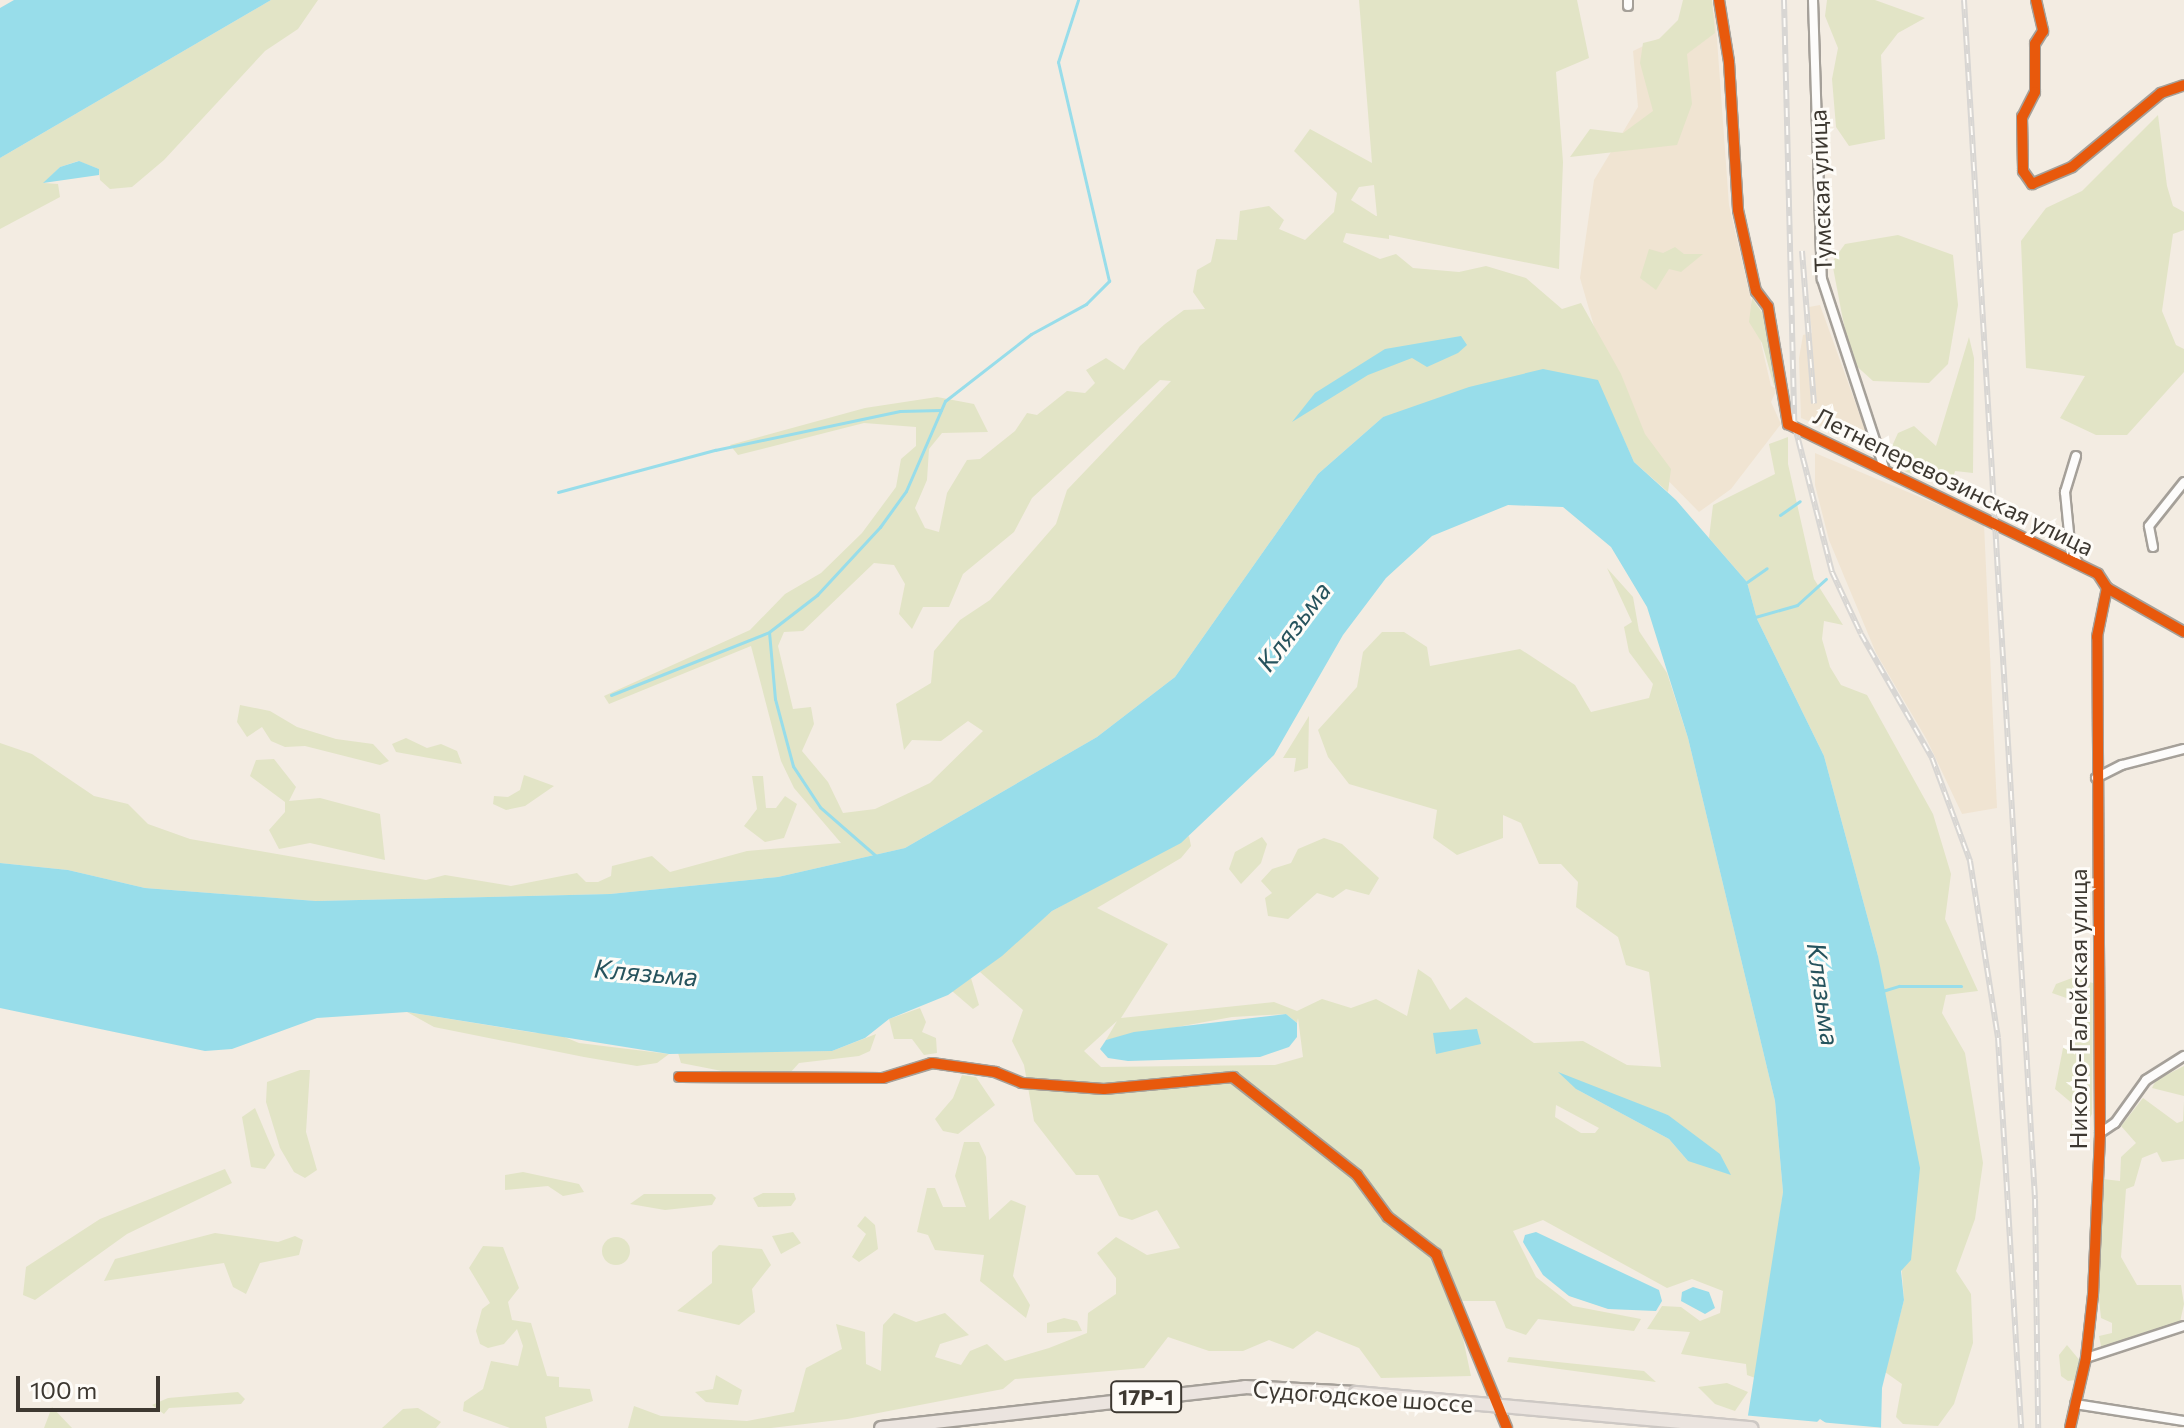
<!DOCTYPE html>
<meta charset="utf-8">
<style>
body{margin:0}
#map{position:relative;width:2184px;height:1428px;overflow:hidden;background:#f3ece2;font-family:Commissioner,sans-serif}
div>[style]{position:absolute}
.built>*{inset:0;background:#f0e4d2}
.green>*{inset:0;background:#e2e4c6}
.round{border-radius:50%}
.water>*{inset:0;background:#98ddea}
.pier>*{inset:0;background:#f3ece2}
.stream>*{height:3px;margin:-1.5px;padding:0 1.5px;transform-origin:1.5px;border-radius:1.5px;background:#98ddea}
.roads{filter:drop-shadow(2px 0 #a5a099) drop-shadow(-2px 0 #a5a099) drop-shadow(0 2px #a5a099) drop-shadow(0 -2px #a5a099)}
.minor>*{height:8px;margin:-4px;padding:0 4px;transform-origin:4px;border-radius:4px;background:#fdfcfb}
.primary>*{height:12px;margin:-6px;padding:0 6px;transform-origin:6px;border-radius:6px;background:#ebe4df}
.rail>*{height:6px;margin-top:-3px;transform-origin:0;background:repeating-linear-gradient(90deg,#fefcf8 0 9px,#d8d6d3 0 18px);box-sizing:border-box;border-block:2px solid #d8d6d3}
.bridges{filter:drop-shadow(2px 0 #cdc8c4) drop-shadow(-2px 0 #cdc8c4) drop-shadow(0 2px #cdc8c4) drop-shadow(0 -2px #cdc8c4)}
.primary-bridge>*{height:12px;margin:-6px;padding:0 6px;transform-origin:6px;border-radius:6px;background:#ebe4df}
.cycleway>*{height:10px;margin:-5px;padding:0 5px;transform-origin:5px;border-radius:5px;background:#e8590c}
span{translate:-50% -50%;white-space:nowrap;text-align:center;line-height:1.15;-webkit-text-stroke:6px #fefcf8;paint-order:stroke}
.shield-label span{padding:2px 6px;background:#fefcf8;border:2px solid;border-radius:6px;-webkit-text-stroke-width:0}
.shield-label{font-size:22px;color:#3d3831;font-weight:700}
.street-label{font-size:24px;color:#3d3831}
.water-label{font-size:26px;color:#26535d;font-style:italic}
.scale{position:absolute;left:16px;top:1376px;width:144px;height:36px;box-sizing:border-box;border:4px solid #3d3831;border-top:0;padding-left:10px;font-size:24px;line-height:28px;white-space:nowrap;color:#3d3831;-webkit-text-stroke:6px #fefcf8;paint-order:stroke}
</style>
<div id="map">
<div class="built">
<i style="clip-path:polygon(1715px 12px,1729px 205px,1771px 386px,1777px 389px,1771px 402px,1781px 424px,1731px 489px,1699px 512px,1644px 456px,1607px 371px,1580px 278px,1594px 180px,1638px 107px,1633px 51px)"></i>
<i style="clip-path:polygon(1820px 305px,1867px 435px,1863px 443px,1801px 418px,1799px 358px,1803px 335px,1812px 333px,1809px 307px)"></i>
<i style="clip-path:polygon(1815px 453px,1984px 524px,1997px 808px,1962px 814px,1927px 740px,1876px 653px,1829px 540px,1815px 485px)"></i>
</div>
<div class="green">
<i style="clip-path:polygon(271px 0,318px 0,298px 29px,265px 51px,164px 160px,132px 187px,110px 189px,100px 180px,99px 169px,78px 161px,60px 167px,44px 183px,58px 184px,60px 197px,0 229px,0 158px)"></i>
<i style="clip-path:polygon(evenodd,1359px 0,1577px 0,1589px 58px,1556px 72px,1563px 162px,1559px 269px,1389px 235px,1389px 239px,1346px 233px,1343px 242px,1380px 259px,1396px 254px,1413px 268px,1459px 272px,1486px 266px,1526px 278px,1562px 309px,1581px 303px,1621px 374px,1645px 434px,1671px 469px,1668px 492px,1634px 462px,1597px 380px,1383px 417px,1318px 474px,1175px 677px,1097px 737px,905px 848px,778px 877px,610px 894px,316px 901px,145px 888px,68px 870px,0 863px,0 743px,32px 754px,94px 796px,128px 804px,148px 824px,190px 839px,426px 880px,445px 875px,511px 886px,577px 873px,586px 882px,598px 882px,611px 876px,612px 866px,652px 856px,670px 872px,747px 851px,841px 843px,794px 788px,781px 761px,751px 646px,609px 704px,604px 696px,750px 630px,785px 594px,821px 573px,862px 533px,896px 487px,901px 459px,916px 446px,916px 427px,864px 423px,738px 455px,730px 445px,865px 408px,937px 397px,974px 404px,988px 432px,942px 433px,929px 449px,927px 480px,915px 508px,925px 528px,939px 532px,947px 493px,967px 460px,980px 459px,1015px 431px,1027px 413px,1037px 415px,1067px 391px,1085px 393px,1095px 383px,1086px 370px,1106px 358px,1124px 370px,1140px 346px,1165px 324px,1184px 310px,1205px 309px,1193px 292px,1197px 270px,1211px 262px,1216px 239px,1237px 240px,1240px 211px,1269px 206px,1284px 220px,1279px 229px,1305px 240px,1334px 212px,1337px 193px,1294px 151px,1310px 129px,1372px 163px,1359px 0,1374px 185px,1377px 216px,1376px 216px,1351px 200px,1359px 187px,1374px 185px,1359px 0,1160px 380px,1171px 381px,1067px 490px,1056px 524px,990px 600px,960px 620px,934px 651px,931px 683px,896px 704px,904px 750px,912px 740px,941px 741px,968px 721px,983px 731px,930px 783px,875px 809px,843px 813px,828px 782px,802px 751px,814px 724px,811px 707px,793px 709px,778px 646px,784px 632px,803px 631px,874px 563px,894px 565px,905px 584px,899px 614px,912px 629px,923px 607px,949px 607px,963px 574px,1014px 532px,1032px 498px,1160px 380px)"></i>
<i style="clip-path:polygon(1683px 0,1712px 0,1715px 33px,1687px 54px,1692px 104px,1677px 145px,1570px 157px,1590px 129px,1623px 133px,1653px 111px,1640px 63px,1643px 43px,1659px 39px,1678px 20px)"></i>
<i style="clip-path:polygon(1827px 0,1875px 0,1925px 18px,1898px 33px,1881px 55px,1885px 139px,1849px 146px,1836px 127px,1832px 79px,1838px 48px,1825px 16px)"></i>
<i style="clip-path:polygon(2158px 115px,2167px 186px,2173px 206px,2184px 212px,2184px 230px,2173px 234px,2162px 311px,2176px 345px,2184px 349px,2184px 372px,2127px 435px,2096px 435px,2060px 418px,2085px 376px,2026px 368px,2021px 241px,2046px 208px,2082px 191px)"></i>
<i style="clip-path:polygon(1898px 235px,1953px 255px,1958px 305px,1948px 364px,1929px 383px,1873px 381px,1852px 362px,1842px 315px,1832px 262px,1845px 244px)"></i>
<i style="clip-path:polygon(1675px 247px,1684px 254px,1703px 254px,1681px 272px,1669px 269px,1656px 290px,1640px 278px,1649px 249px,1663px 253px)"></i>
<i style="clip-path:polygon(1752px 298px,1764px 315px,1779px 382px,1774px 386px,1762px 343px,1749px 322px)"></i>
<i style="clip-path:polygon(1969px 337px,1974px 358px,1973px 473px,1955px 471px,1951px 486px,1906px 472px,1888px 455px,1898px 433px,1914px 426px,1936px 446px)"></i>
<i style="clip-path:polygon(1788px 437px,1788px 464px,1814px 579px,1843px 625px,1824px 621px,1822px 639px,1830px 667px,1841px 685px,1867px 695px,1933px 814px,1951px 874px,1945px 919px,1978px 991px,1946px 995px,1942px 1013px,1965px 1053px,1983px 1163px,1975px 1219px,1956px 1271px,1971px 1294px,1973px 1343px,1954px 1404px,1938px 1426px,1903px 1424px,1896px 1417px,1902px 1384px,1885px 1372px,1904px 1300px,1878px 956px,1824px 756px,1757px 619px,1747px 582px,1709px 538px,1713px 505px,1775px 474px,1769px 444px)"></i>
<i style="clip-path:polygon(evenodd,1607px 568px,1633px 597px,1639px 631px,1667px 673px,1688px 738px,1775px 1101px,1783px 1192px,1758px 1379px,1747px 1375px,1746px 1364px,1681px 1354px,1690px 1332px,1647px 1329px,1662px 1306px,1681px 1307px,1700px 1321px,1720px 1313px,1723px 1291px,1692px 1279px,1667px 1288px,1543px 1220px,1513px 1231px,1536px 1277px,1573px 1306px,1641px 1319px,1634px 1331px,1538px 1319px,1526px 1335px,1506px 1328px,1495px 1301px,1455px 1301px,1471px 1376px,1381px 1378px,1359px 1348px,1317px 1331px,1293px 1349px,1269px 1340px,1243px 1351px,1209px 1351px,1168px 1337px,1144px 1368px,1015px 1379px,1003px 1389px,847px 1419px,771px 1428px,628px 1428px,634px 1406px,661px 1416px,747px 1421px,794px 1412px,806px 1368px,842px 1349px,836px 1324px,865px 1332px,866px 1364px,881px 1371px,883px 1325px,894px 1313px,916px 1322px,945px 1313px,969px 1335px,940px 1344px,935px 1357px,961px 1365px,970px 1351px,987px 1344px,1005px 1361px,1049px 1348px,1087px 1333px,1088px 1313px,1116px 1294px,1116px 1278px,1097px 1253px,1116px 1237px,1147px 1255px,1180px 1248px,1157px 1210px,1132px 1220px,1119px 1216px,1098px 1175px,1076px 1175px,1034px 1121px,1024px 1065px,1012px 1041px,1023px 1010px,980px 972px,1052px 911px,1189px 836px,1191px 846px,1181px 858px,1097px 908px,1168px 944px,1121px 1018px,1274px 1002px,1297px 1011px,1322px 999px,1351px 1008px,1376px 999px,1407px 1016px,1418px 969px,1431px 978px,1450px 1010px,1466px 997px,1534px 1043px,1583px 1041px,1627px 1065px,1661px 1067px,1649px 972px,1626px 965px,1618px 937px,1576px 907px,1578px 882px,1561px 864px,1539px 864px,1521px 823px,1503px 815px,1503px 838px,1457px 855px,1433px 838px,1437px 810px,1349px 784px,1328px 757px,1318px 730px,1357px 687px,1363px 652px,1382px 632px,1404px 632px,1427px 647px,1430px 666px,1520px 649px,1575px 685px,1591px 712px,1649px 698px,1653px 684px,1629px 652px,1624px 627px,1632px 622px,1607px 568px,1286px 1014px,1297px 1023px,1298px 1018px,1303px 1057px,1275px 1065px,1101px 1067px,1084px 1051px,1117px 1021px,1106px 1040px,1232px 1017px,1286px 1014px,1607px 568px,1576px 1089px,1668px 1115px,1688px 1161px,1669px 1139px,1576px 1089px,1607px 568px,1556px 1105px,1599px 1128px,1595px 1133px,1581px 1133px,1555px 1117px,1556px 1105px)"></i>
<i style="clip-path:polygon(240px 705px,270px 711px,297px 727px,336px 739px,373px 744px,389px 761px,380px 765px,305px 746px,285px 747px,271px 741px,262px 727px,247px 737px,237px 722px)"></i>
<i style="clip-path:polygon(1309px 716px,1308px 768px,1294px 772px,1296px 758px,1283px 758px)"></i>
<i style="clip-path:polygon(406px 738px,427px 748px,441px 744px,457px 751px,462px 764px,396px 752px,392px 744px)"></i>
<i style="clip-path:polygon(274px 759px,296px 787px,289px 801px,320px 798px,380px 814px,385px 860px,310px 843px,279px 849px,269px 830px,285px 812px,285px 802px,250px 776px,256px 760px)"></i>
<i style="clip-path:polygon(524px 775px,554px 786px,525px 806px,506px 810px,493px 804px,494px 796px,508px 797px,520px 790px)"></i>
<i style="clip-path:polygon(752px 776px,763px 776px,766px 808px,776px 808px,785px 796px,797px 804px,784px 838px,765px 842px,744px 826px,757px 809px)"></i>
<i style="clip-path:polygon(1262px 837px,1267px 844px,1261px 863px,1241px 884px,1229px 869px,1235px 852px)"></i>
<i style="clip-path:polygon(1324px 838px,1342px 844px,1379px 878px,1369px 895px,1346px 889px,1333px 898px,1317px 893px,1288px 919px,1268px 916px,1265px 898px,1272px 893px,1261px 881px,1272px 869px,1291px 863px,1298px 849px)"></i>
<i style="clip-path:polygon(971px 978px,979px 1005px,973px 1009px,952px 991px)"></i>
<i style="clip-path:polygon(2072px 978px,2093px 983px,2092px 1114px,2085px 1127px,2071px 1128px,2074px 1105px,2055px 1089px,2063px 1048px,2077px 1041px,2078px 1019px,2072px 1000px,2052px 993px,2056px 984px)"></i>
<i style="clip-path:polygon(920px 1008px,926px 1022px,922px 1032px,936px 1038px,937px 1053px,924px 1055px,912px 1039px,894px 1039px,889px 1019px)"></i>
<i style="clip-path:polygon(407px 1012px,536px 1033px,550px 1031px,579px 1043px,669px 1054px,657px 1063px,637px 1066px,584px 1057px,434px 1027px)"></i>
<i style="clip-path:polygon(876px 1034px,870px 1051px,859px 1056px,799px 1063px,790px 1073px,722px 1071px,681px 1063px,678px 1053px,832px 1051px)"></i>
<i style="clip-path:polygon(2184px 1066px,2184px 1096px,2152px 1088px,2156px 1080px)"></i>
<i style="clip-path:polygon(300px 1070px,310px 1070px,306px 1132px,317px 1170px,305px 1178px,294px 1172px,280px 1148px,266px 1102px,267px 1082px)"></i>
<i style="clip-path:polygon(962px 1075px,976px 1077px,995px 1105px,958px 1134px,943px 1131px,935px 1119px,953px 1098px)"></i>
<i style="clip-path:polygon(2143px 1098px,2177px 1123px,2183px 1121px,2184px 1101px,2184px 1159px,2162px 1162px,2157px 1152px,2142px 1158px,2134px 1186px,2126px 1189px,2121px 1257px,2137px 1285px,2181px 1285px,2184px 1304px,2180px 1322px,2102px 1351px,2099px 1336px,2112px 1333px,2112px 1323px,2101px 1318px,2098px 1291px,2103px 1179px,2120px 1181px,2121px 1157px,2136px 1143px,2121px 1126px)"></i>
<i style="clip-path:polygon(255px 1108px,275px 1155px,265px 1169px,251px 1167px,242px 1117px)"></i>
<i style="clip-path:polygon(964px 1142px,979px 1142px,986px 1157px,989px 1220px,1011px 1200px,1026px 1206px,1013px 1276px,1030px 1305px,1026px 1318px,980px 1281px,984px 1255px,935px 1250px,928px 1235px,917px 1232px,927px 1188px,935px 1188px,943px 1207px,966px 1207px,955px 1176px)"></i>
<i style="clip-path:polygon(225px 1169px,232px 1183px,127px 1234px,35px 1300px,23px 1295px,26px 1267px,100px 1219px)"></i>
<i style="clip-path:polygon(523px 1172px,579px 1184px,584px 1192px,563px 1196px,548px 1186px,505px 1190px,505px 1175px)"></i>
<i style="clip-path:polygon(763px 1193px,794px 1193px,796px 1199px,791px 1206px,758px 1207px,753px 1198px)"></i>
<i style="clip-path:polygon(644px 1194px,712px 1194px,716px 1198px,712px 1205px,665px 1210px,630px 1204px)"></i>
<i style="clip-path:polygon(865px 1216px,875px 1225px,878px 1249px,859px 1262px,852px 1257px,866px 1234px,857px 1226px)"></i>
<i style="clip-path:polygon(793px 1232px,801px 1243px,781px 1254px,772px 1236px)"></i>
<i style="clip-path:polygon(215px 1233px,278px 1242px,295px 1236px,303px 1240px,299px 1255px,260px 1263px,246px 1294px,233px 1287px,224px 1263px,104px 1281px,115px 1259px)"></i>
<i class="round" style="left:602px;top:1237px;width:28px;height:28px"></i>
<i style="clip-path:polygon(719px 1245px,762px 1249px,771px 1265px,752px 1289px,755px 1312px,739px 1325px,677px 1311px,712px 1283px,712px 1252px)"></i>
<i style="clip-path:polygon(483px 1246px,503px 1247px,519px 1288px,508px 1302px,512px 1320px,531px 1323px,547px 1376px,559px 1377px,559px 1387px,590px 1389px,593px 1401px,545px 1417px,547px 1428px,510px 1428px,463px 1411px,464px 1402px,483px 1389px,491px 1361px,518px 1366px,523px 1346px,517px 1329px,504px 1344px,488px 1348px,480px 1344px,476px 1331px,482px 1309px,490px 1303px,469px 1268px)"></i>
<i style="clip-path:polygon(1064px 1318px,1077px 1321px,1082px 1331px,1047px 1333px,1047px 1323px)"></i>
<i style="clip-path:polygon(2067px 1345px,2081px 1362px,2075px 1380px,2068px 1381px,2061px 1376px,2059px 1355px)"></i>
<i style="clip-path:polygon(1509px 1357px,1644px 1371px,1656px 1382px,1507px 1362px)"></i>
<i style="clip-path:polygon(716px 1375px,742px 1390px,738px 1405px,706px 1402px,695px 1392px,713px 1389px)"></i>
<i style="clip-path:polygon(1727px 1383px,1748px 1392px,1735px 1411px,1715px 1404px,1698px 1387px)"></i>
<i style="clip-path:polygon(238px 1392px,245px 1399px,241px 1404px,169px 1408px,164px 1414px,152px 1405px,168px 1398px)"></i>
<i style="clip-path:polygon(52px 1407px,72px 1428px,44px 1428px)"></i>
<i style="clip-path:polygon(418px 1408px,441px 1422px,436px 1428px,382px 1428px,403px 1409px)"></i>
</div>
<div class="water">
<i style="clip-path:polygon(14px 0,271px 0,0 158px,0 8px)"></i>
<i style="clip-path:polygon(79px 161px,99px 169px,99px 175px,43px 183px,60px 167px)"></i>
<i style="clip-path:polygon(1461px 336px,1467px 345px,1458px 353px,1427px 367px,1412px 358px,1368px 375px,1292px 422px,1315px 393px,1385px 349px)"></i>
<i style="clip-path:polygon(1543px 369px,1598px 380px,1634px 462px,1676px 500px,1747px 582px,1757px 619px,1824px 756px,1878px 956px,1920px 1168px,1911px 1260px,1901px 1271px,1904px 1300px,1882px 1388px,1881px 1428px,1829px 1425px,1820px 1419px,1815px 1424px,1746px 1428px,1783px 1192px,1775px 1101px,1688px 738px,1647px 607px,1611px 547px,1563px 507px,1508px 505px,1432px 536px,1386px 578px,1343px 635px,1274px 755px,1181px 843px,1052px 911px,1002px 956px,948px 995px,889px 1019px,865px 1038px,832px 1051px,669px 1054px,407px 1012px,317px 1018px,232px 1049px,205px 1051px,0 1008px,0 863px,68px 870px,145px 888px,316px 901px,610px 894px,778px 877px,905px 848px,1097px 737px,1175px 677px,1318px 474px,1383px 417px,1469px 387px)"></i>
<i style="clip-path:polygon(1286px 1014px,1297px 1023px,1297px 1037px,1289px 1047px,1260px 1057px,1128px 1061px,1108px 1058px,1100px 1049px,1106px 1040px,1134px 1032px)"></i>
<i style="clip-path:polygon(1477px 1029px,1481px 1044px,1436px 1054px,1433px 1033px)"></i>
<i style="clip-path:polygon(1558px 1072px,1668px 1115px,1720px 1154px,1731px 1175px,1688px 1161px,1669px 1139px,1576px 1089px)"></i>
<i style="clip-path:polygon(1536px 1232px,1659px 1290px,1662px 1301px,1656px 1311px,1608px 1309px,1569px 1296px,1543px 1275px,1523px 1242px,1525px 1235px)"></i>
<i style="clip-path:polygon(1693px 1287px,1709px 1292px,1715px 1308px,1705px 1314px,1681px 1301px,1682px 1292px)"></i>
</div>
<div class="pier">
<i style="clip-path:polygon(1742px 1415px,1885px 1428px,1825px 1428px,1821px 1423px,1819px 1428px,1742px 1428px)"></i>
</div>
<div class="stream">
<i style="left:558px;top:492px;width:163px;rotate:-15deg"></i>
<i style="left:715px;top:450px;width:189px;rotate:-11.9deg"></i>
<i style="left:900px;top:411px;width:41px;rotate:-1.4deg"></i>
<i style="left:1780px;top:515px;width:24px;rotate:-35deg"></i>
<i style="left:1747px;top:582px;width:24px;rotate:-35deg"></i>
<i style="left:1755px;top:617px;width:44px;rotate:-15.9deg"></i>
<i style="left:1797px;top:605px;width:39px;rotate:-42deg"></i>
<i style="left:611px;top:695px;width:168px;rotate:-21.7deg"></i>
<i style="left:876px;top:856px;width:74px;rotate:-138.8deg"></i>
<i style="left:820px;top:807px;width:49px;rotate:-123.4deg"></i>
<i style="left:793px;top:766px;width:69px;rotate:-105deg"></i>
<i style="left:775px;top:699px;width:67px;rotate:-95.1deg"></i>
<i style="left:769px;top:632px;width:61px;rotate:-37.6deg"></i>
<i style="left:817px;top:595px;width:93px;rotate:-47.2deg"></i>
<i style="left:880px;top:527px;width:44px;rotate:-54.2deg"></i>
<i style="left:906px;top:491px;width:98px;rotate:-66.6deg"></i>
<i style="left:945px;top:401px;width:109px;rotate:-37.9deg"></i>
<i style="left:1031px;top:334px;width:63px;rotate:-28.6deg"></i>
<i style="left:1086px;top:304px;width:33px;rotate:-45deg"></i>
<i style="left:1109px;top:281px;width:225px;rotate:-103.1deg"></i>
<i style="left:1058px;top:62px;width:65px;rotate:-72.1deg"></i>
<i style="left:1879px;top:992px;width:21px;rotate:-17deg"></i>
<i style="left:1899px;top:986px;width:62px"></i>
</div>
<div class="roads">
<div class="minor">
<i style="left:1628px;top:0;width:6px;rotate:90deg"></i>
<i style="left:1719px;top:0;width:63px;rotate:80.8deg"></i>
<i style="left:1729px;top:62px;width:148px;rotate:86.5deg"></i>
<i style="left:1738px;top:210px;width:83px;rotate:77.5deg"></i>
<i style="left:1756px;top:291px;width:20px;rotate:53deg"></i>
<i style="left:1768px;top:307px;width:119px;rotate:80.3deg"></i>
<i style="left:1788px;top:424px;width:344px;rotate:25.8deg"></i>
<i style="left:2098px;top:574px;width:17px;rotate:57deg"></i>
<i style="left:2107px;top:588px;width:89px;rotate:29.7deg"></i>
<i style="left:1813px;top:0;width:279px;rotate:88.2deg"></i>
<i style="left:1822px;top:279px;width:199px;rotate:71.8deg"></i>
<i style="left:2036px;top:0;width:32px;rotate:77deg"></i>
<i style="left:2043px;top:31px;width:15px;rotate:122deg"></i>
<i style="left:2035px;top:44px;width:48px;rotate:90deg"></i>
<i style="left:2035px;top:92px;width:28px;rotate:117deg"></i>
<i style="left:2022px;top:117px;width:54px;rotate:88.9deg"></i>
<i style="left:2023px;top:171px;width:16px;rotate:55deg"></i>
<i style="left:2032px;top:184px;width:43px;rotate:-23deg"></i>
<i style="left:2072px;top:167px;width:116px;rotate:-39.7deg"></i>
<i style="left:2161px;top:93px;width:24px;rotate:-19deg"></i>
<i style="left:2076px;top:456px;width:38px;rotate:107deg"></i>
<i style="left:2065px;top:492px;width:51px;rotate:84.4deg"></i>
<i style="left:2070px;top:543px;width:22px;rotate:69deg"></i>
<i style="left:2153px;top:547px;width:21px;rotate:-101deg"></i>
<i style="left:2149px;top:526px;width:56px;rotate:-51.5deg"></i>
<i style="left:2096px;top:778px;width:29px;rotate:-27deg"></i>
<i style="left:2122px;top:765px;width:64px;rotate:-14.5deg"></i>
<i style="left:679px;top:1077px;width:204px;rotate:0.3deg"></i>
<i style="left:883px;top:1078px;width:51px;rotate:-17deg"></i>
<i style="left:932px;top:1063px;width:64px;rotate:8.1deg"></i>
<i style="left:995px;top:1072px;width:29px;rotate:22deg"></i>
<i style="left:1022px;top:1083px;width:82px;rotate:4.2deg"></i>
<i style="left:1104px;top:1089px;width:130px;rotate:-5.3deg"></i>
<i style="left:1233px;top:1077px;width:158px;rotate:38.3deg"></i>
<i style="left:1357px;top:1175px;width:52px;rotate:53.6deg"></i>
<i style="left:1388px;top:1217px;width:61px;rotate:37.6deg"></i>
<i style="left:1436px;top:1254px;width:188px;rotate:67.8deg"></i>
<i style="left:2100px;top:1133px;width:18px;rotate:-34deg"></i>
<i style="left:2115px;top:1123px;width:53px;rotate:-54.2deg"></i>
<i style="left:2146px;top:1080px;width:45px;rotate:-32.3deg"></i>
<i style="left:2086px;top:1358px;width:103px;rotate:-18.1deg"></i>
<i style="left:2075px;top:1404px;width:110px;rotate:8.9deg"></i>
<i style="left:2070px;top:1428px;width:72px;rotate:-77.1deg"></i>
<i style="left:2086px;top:1358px;width:63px;rotate:-83.7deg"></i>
<i style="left:2093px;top:1295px;width:162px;rotate:-87.5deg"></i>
<i style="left:2100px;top:1133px;width:496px;rotate:-90.3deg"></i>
<i style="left:2097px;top:637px;width:50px;rotate:-78.5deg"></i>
</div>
<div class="primary">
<i style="left:881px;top:1428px;width:366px;rotate:-6.4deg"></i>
<i style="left:1245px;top:1387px;width:111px;rotate:3.1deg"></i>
</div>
</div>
<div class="rail">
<i style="left:1784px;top:0;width:423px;rotate:88.6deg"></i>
<i style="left:1794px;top:423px;width:154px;rotate:75.7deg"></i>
<i style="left:1832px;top:572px;width:68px;rotate:64.9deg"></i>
<i style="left:1861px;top:634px;width:143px;rotate:60.2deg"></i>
<i style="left:1932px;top:758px;width:110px;rotate:69.7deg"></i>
<i style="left:1970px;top:861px;width:179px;rotate:81deg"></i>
<i style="left:1998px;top:1038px;width:391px;rotate:86.6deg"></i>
<i style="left:1964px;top:0;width:1201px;rotate:86.61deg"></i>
<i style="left:2035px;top:1199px;width:229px;rotate:89.2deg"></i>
<i style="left:1802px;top:251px;width:153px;rotate:85.5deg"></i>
</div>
<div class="bridges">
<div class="primary-bridge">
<i style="left:1356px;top:1393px;width:397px;rotate:5.1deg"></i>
</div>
</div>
<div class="cycleway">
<i style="left:1719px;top:0;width:63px;rotate:80.8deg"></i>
<i style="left:1729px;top:62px;width:148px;rotate:86.5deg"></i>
<i style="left:1738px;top:210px;width:83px;rotate:77.5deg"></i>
<i style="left:1756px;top:291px;width:20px;rotate:53deg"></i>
<i style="left:1768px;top:307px;width:119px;rotate:80.3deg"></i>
<i style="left:1788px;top:424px;width:344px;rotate:25.8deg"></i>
<i style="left:2098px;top:574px;width:17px;rotate:57deg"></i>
<i style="left:2107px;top:588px;width:89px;rotate:29.7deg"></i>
<i style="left:2036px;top:0;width:32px;rotate:77deg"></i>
<i style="left:2043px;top:31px;width:15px;rotate:122deg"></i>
<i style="left:2035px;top:44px;width:48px;rotate:90deg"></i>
<i style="left:2035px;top:92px;width:28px;rotate:117deg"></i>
<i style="left:2022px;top:117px;width:54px;rotate:88.9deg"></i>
<i style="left:2023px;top:171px;width:16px;rotate:55deg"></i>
<i style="left:2032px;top:184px;width:43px;rotate:-23deg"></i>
<i style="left:2072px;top:167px;width:116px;rotate:-39.7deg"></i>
<i style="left:2161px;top:93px;width:24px;rotate:-19deg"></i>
<i style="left:679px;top:1077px;width:204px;rotate:0.3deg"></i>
<i style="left:883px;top:1078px;width:51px;rotate:-17deg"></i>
<i style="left:932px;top:1063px;width:64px;rotate:8.1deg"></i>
<i style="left:995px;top:1072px;width:29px;rotate:22deg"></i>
<i style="left:1022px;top:1083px;width:82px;rotate:4.2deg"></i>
<i style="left:1104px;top:1089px;width:130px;rotate:-5.3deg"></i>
<i style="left:1233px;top:1077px;width:158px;rotate:38.3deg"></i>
<i style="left:1357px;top:1175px;width:52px;rotate:53.6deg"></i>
<i style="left:1388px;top:1217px;width:61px;rotate:37.6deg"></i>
<i style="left:1436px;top:1254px;width:188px;rotate:67.8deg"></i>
<i style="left:2070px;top:1428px;width:72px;rotate:-77.1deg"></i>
<i style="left:2086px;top:1358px;width:63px;rotate:-83.7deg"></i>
<i style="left:2093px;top:1295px;width:162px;rotate:-87.5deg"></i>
<i style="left:2100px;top:1133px;width:496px;rotate:-90.3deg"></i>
<i style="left:2097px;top:637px;width:50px;rotate:-78.5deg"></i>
</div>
<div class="shield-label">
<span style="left:1146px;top:1397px">17Р-1</span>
</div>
<div class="street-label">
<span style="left:1820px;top:191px;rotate:-92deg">Тумская улица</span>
<span style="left:1954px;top:481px;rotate:26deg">Летнеперевозинская улица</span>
<span style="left:2078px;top:1009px;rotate:-90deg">Николо-Галейская улица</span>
<span style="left:1363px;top:1396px;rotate:4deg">Судогодское шоссе</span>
</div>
<div class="water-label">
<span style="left:1293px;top:626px;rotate:-53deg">Клязьма</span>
<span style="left:646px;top:972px;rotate:5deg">Клязьма</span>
<span style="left:1824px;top:994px;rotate:82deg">Клязьма</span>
</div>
<div class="scale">100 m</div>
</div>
